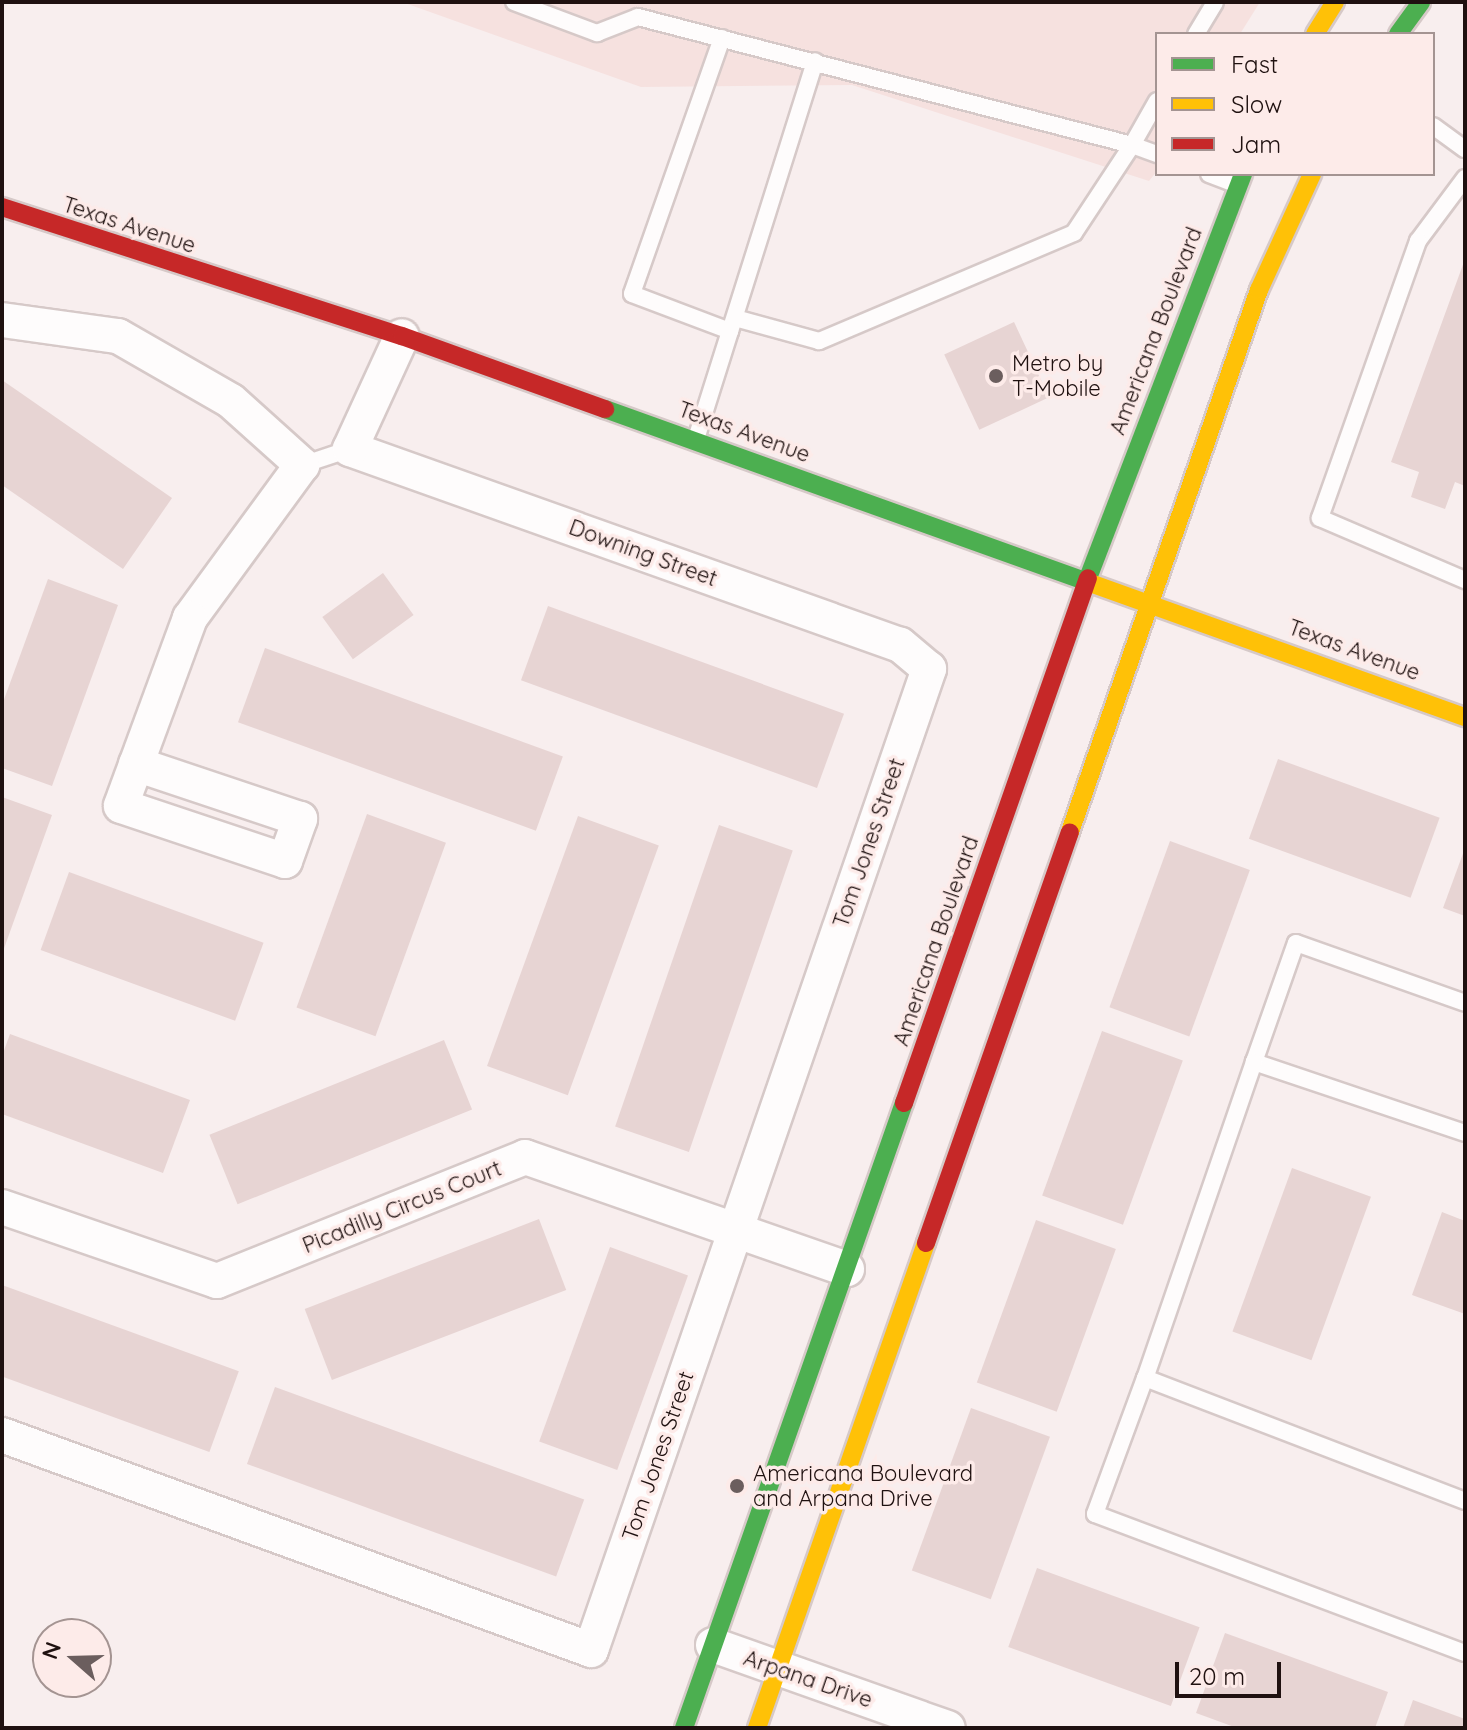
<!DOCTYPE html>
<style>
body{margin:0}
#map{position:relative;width:1467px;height:1730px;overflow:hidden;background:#f8eeee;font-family:Quicksand,sans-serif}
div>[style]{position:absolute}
.built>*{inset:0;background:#f6e1df}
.building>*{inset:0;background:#e7d4d3;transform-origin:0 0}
.roads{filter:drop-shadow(2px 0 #d6c9c8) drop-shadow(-2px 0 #d6c9c8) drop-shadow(0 2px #d6c9c8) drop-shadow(0 -2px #d6c9c8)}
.lane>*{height:16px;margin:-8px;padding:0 8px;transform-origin:8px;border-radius:8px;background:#fefcfc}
.street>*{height:34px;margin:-17px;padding:0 17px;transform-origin:17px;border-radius:17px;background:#fefcfc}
.fast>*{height:18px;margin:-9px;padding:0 9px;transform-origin:9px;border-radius:9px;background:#4caf50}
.slow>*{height:18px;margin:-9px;padding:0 9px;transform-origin:9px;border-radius:9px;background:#ffc107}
.jam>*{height:18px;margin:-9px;padding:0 9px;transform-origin:9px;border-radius:9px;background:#c62828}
.dots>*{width:22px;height:22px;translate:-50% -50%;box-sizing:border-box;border:4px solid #fdebe9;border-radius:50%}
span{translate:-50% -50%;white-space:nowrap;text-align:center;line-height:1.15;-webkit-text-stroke:7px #fdebe9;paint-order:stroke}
.street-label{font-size:22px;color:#1f1110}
.poi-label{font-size:22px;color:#1f1110}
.left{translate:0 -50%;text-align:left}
.frame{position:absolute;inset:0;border:4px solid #1f1110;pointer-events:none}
.legend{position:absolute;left:1155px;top:32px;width:280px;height:144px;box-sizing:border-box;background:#fdebe9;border:2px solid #a49492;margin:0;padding:10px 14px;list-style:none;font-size:24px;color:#1f1110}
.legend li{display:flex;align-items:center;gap:16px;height:40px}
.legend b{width:40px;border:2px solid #a49492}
.north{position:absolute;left:32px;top:1618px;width:80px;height:80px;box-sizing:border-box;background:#fdebe9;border:2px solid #a49492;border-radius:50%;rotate:290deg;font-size:22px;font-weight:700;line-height:32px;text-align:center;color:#1f1110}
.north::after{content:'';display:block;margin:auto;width:28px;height:36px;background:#6b5e5e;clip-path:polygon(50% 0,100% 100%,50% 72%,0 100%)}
.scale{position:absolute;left:1175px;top:1662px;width:106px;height:36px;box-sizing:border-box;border:4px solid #1f1110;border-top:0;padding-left:10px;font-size:24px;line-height:28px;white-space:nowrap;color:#1f1110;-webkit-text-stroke:6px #fdebe9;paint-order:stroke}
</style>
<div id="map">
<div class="built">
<i style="clip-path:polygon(402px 2px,1260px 2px,1240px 34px,1157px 34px,1157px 171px,1149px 181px,852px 85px,641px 87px)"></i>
</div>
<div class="building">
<i style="clip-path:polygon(1465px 259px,1465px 486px,1455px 482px,1445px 509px,1411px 497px,1419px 472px,1391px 462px)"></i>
<i style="left:1014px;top:322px;width:83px;height:77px;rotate:65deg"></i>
<i style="clip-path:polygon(2px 380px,172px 498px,123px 569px,2px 485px)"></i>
<i style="left:383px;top:573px;width:52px;height:75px;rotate:54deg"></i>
<i style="clip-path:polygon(48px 579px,118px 605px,52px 786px,2px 768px,2px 705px)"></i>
<i style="left:548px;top:606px;width:315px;height:79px;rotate:20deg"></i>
<i style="left:265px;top:648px;width:317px;height:79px;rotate:20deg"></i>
<i style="left:1278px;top:759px;width:172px;height:85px;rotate:20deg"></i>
<i style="clip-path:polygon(2px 797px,52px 815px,2px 954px)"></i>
<i style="left:367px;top:814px;width:84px;height:206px;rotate:20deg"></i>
<i style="left:578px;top:816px;width:86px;height:266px;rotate:20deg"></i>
<i style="left:719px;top:825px;width:78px;height:319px;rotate:19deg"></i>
<i style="left:1170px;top:841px;width:85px;height:177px;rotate:20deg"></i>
<i style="clip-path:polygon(1465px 848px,1465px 916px,1443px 908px)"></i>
<i style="left:69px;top:872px;width:207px;height:83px;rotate:20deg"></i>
<i style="left:1102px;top:1031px;width:86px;height:175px;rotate:20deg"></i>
<i style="clip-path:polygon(10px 1034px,190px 1100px,163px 1173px,2px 1114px,2px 1056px)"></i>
<i style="left:444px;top:1040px;width:75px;height:253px;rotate:68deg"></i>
<i style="left:1292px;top:1168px;width:84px;height:174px;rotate:20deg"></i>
<i style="clip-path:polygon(1442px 1212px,1465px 1221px,1465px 1314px,1412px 1295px)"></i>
<i style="left:539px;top:1219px;width:76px;height:251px;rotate:69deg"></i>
<i style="left:1036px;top:1220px;width:85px;height:173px;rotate:20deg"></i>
<i style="left:610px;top:1247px;width:83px;height:207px;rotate:20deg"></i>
<i style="left:2px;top:1285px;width:252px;height:86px;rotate:20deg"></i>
<i style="left:275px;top:1387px;width:329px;height:82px;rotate:20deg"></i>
<i style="left:971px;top:1408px;width:84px;height:173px;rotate:20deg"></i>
<i style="left:1037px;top:1568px;width:173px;height:84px;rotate:20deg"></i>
<i style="clip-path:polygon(1225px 1633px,1388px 1692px,1375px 1728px,1237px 1728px,1196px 1713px)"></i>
<i style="clip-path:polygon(1413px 1700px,1465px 1719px,1465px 1728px,1403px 1728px)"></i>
</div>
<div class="roads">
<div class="lane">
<i style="left:514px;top:2px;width:89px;rotate:20.5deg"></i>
<i style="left:597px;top:33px;width:44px;rotate:-21.3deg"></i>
<i style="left:638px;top:17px;width:510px;rotate:14.53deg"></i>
<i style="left:1132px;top:145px;width:105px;rotate:123.4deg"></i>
<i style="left:1074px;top:233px;width:277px;rotate:157deg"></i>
<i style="left:819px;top:341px;width:87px;rotate:-164.7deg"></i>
<i style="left:1196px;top:34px;width:37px;rotate:-59deg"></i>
<i style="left:722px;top:38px;width:271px;rotate:109.4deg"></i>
<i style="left:632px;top:294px;width:105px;rotate:20.7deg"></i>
<i style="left:1157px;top:101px;width:51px;rotate:119.6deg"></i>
<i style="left:1132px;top:145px;width:27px;rotate:20deg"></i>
<i style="left:1433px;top:126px;width:39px;rotate:36deg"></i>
<i style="left:1209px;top:174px;width:31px;rotate:21deg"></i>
<i style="left:1465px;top:178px;width:79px;rotate:126.7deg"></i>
<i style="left:1418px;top:241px;width:294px;rotate:109.5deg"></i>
<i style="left:1320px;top:518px;width:158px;rotate:23.2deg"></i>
<i style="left:696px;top:439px;width:396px;rotate:-72.5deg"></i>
<i style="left:302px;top:465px;width:51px;rotate:-18.4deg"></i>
<i style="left:1254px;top:1062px;width:126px;rotate:-70.6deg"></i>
<i style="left:1296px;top:943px;width:179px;rotate:19.5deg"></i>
<i style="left:1465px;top:1133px;width:223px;rotate:-161.4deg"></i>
<i style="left:1254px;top:1062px;width:334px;rotate:109deg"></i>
<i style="left:1145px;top:1378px;width:343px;rotate:21deg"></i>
<i style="left:1145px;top:1378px;width:145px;rotate:110.2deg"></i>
<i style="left:1095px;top:1514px;width:395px;rotate:20.6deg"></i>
</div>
<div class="street">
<i style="left:2px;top:320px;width:117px;rotate:7.9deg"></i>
<i style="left:118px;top:336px;width:130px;rotate:29.9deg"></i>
<i style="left:231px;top:401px;width:96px;rotate:42deg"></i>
<i style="left:302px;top:465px;width:190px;rotate:126.2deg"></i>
<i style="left:190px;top:618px;width:200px;rotate:110.2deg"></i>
<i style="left:121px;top:806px;width:173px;rotate:18.5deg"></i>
<i style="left:285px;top:861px;width:45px;rotate:-70.3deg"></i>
<i style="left:300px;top:819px;width:173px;rotate:-161.5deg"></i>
<i style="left:2px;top:1207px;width:227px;rotate:19deg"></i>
<i style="left:217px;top:1281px;width:332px;rotate:-21.9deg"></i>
<i style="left:525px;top:1157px;width:341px;rotate:19.2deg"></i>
<i style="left:2px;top:1435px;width:627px;rotate:20.05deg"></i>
<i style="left:591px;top:1650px;width:1038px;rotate:-70.99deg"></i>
<i style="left:929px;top:669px;width:38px;rotate:-140deg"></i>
<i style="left:900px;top:645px;width:584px;rotate:-160.39deg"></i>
<i style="left:350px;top:449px;width:124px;rotate:-65.3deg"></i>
<i style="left:713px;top:1645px;width:249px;rotate:19.5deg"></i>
</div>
<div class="fast">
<i style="left:1398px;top:34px;width:39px;rotate:-54deg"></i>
<i style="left:605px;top:409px;width:518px;rotate:19.73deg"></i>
<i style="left:1088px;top:578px;width:433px;rotate:-69deg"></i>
<i style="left:684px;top:1728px;width:663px;rotate:-70.61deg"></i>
</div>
<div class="slow">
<i style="left:1315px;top:34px;width:38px;rotate:-58deg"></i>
<i style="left:1093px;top:584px;width:395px;rotate:19.7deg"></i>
<i style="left:1070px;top:832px;width:574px;rotate:-70.78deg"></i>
<i style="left:1259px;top:290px;width:128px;rotate:-65.4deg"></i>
<i style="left:757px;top:1728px;width:514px;rotate:-70.79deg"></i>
</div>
<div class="jam">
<i style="left:2px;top:207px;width:420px;rotate:17.9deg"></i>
<i style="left:402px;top:336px;width:216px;rotate:19.8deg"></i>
<i style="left:904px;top:1103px;width:556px;rotate:-70.69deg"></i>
<i style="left:926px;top:1243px;width:435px;rotate:-70.7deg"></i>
</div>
</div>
<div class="dots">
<i style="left:996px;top:376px;background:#6b5e5e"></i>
<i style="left:737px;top:1486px;background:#6b5e5e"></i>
</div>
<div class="street-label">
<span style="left:129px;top:225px;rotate:18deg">Texas Avenue</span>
<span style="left:1156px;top:331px;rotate:-69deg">Americana Boulevard</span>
<span style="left:744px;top:432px;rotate:20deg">Texas Avenue</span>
<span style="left:643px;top:553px;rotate:20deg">Downing Street</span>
<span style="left:1354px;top:650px;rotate:20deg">Texas Avenue</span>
<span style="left:869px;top:843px;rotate:-71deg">Tom Jones Street</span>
<span style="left:936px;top:941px;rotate:-71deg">Americana Boulevard</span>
<span style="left:402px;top:1207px;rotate:-22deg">Picadilly Circus Court</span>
<span style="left:658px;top:1456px;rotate:-71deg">Tom Jones Street</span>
<span style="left:808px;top:1679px;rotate:19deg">Arpana Drive</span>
</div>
<div class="poi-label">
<span class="left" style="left:1012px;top:376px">Metro by<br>T-Mobile</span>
<span class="left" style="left:753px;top:1486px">Americana Boulevard<br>and Arpana Drive</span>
</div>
<div class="frame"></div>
<ul class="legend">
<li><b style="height:10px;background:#4caf50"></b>Fast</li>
<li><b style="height:10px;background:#ffc107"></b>Slow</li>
<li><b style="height:10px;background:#c62828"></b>Jam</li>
</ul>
<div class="north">N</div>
<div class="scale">20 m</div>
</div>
